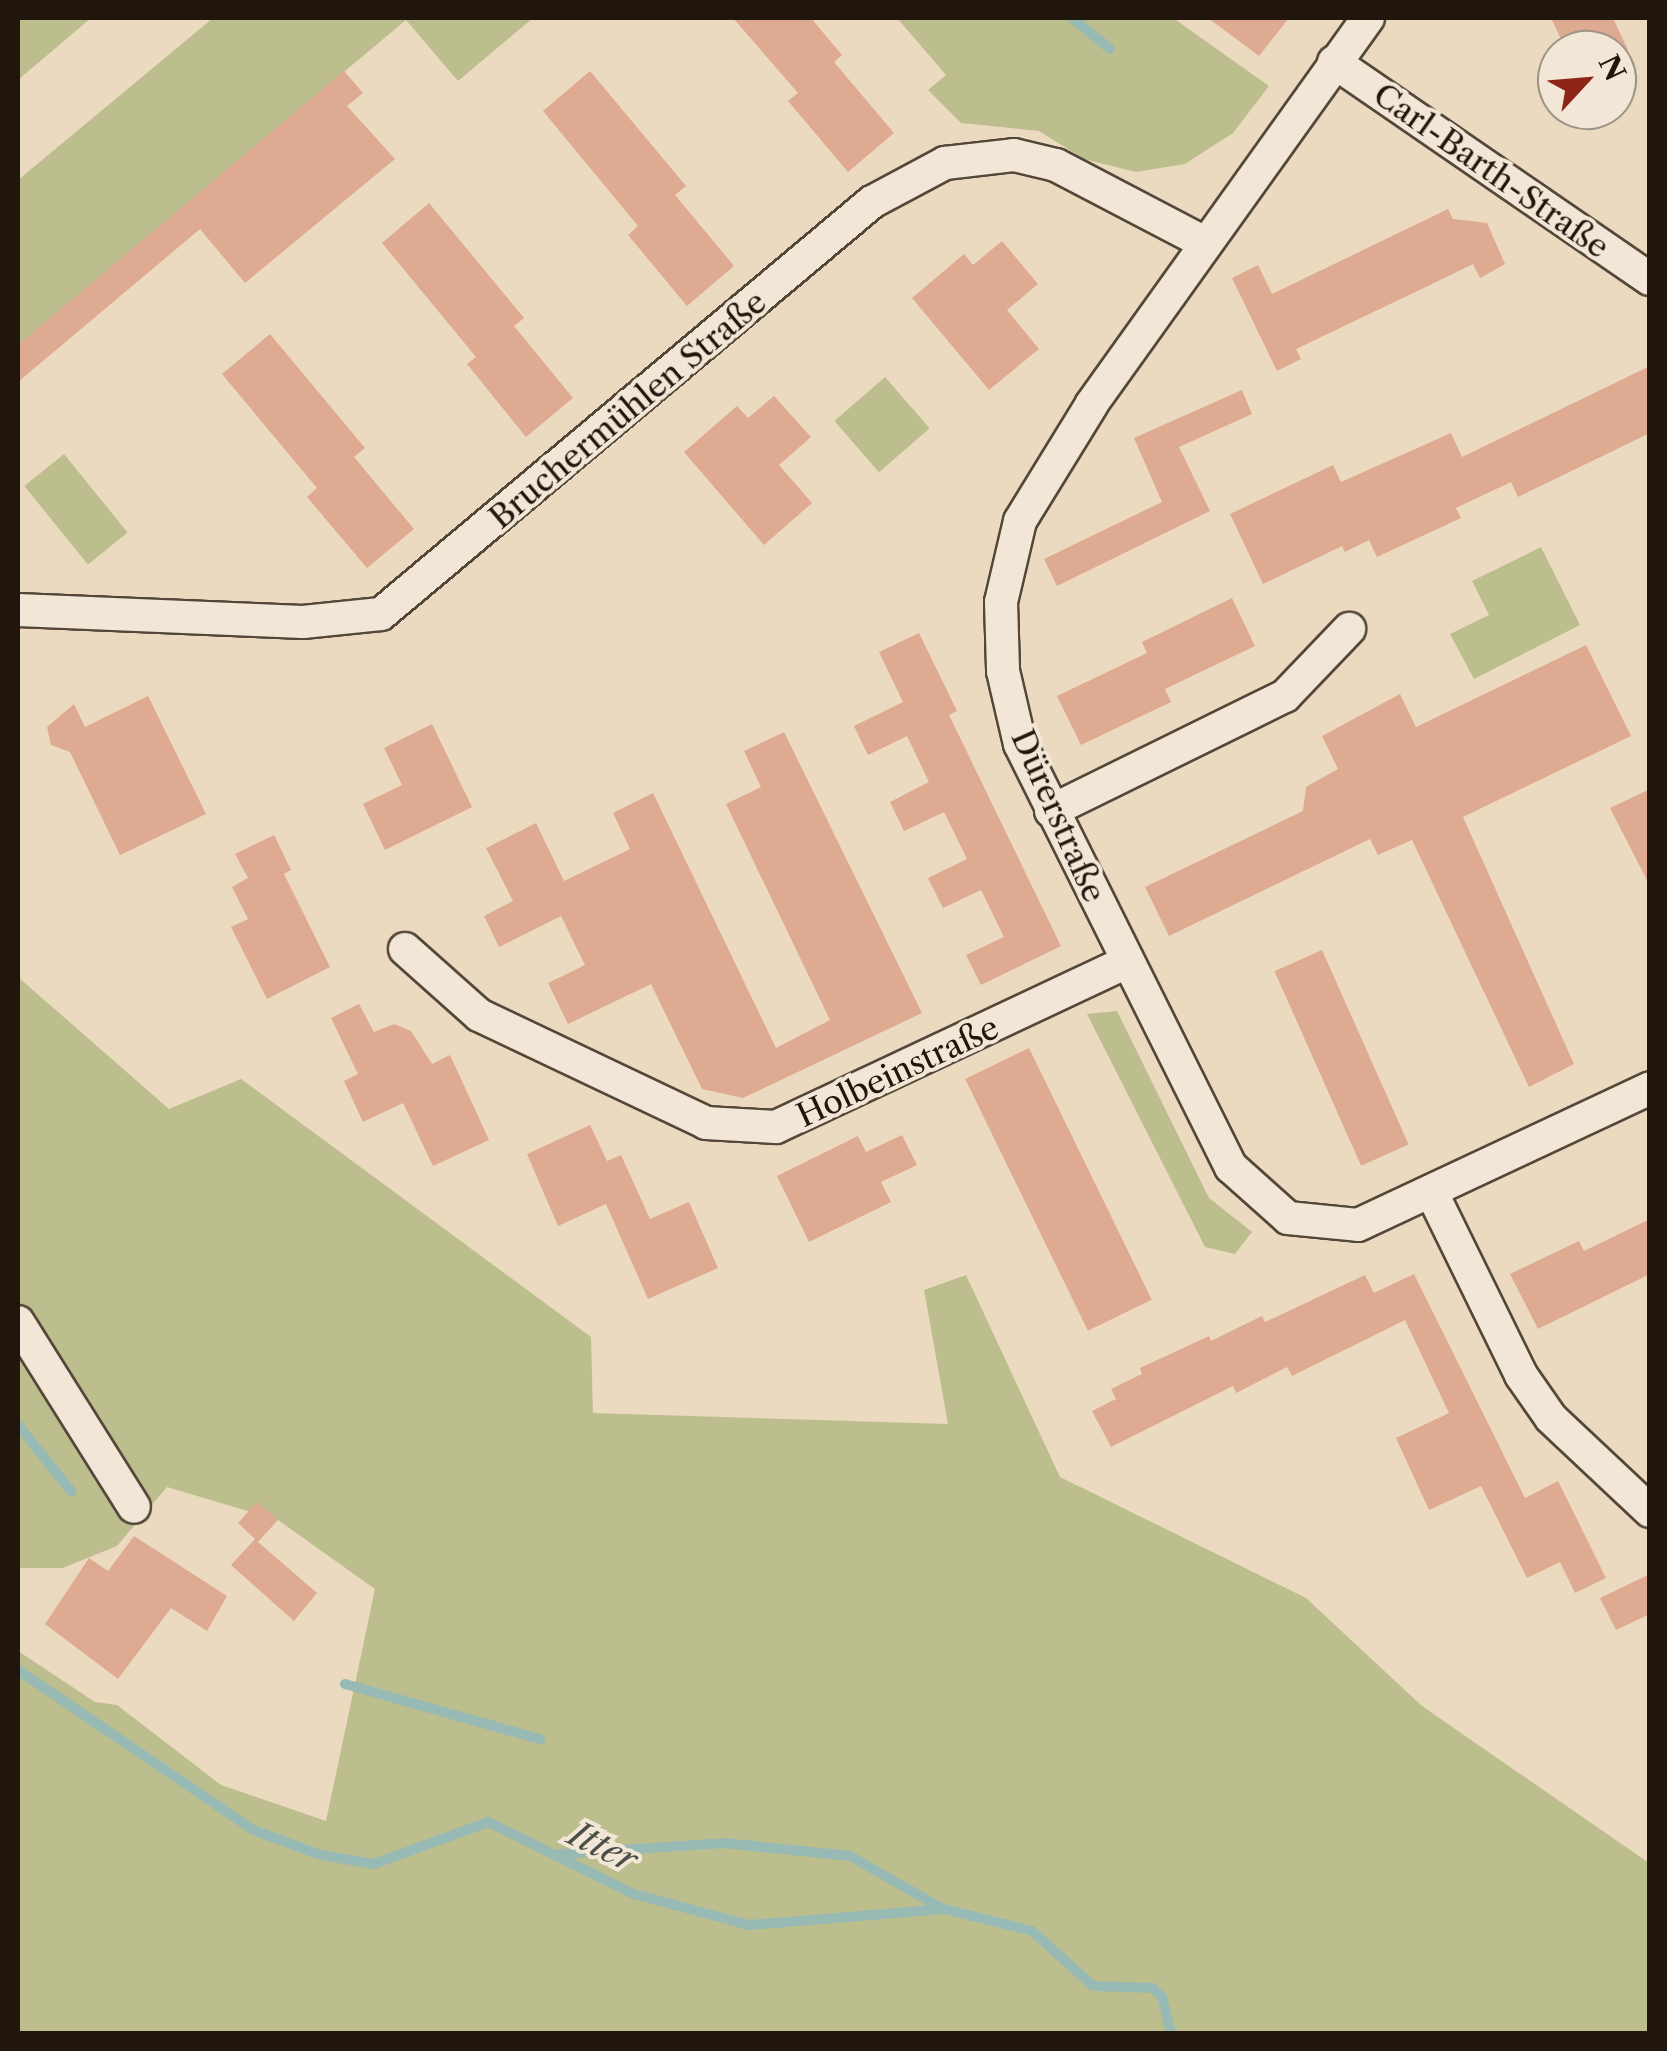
<!DOCTYPE html>
<meta charset="utf-8">
<style>
body{margin:0}
#map{position:relative;width:1667px;height:2051px;overflow:hidden;background:#ebdac0;font-family:"Libre Caslon Text",serif}
div>[style]{position:absolute}
.green>*{inset:0;background:#bdbe8e;transform-origin:0 0}
.stream>*{height:10px;margin:-5px;padding:0 5px;transform-origin:5px;border-radius:5px;background:#98bab4}
.building>*{inset:0;background:#dfaa92;transform-origin:0 0}
.roads{filter:drop-shadow(2px 0 #54473a) drop-shadow(-2px 0 #54473a) drop-shadow(0 2px #54473a) drop-shadow(0 -2px #54473a)}
.street>*{height:32px;margin:-16px;padding:0 16px;transform-origin:16px;border-radius:16px;background:#f2e7d6}
span{translate:-50% -50%;white-space:nowrap;text-align:center;line-height:1.15;-webkit-text-stroke:8px #f2e7d6;paint-order:stroke}
.street-label{font-size:32px;color:#21160e}
.water-label{font-size:35px;color:#4b4f48;font-style:italic}
.frame{position:absolute;inset:0;border:20px solid #21160e;pointer-events:none}
.north{position:absolute;left:1537px;top:30px;width:100px;height:100px;box-sizing:border-box;background:#f2e7d6;border:2px solid #9e9386;border-radius:50%;rotate:64deg;font-size:28px;font-weight:700;line-height:40px;text-align:center;color:#21160e}
.north::after{content:'';display:block;margin:auto;width:35px;height:45px;background:#8f2418;clip-path:polygon(50% 0,100% 100%,50% 72%,0 100%)}
</style>
<div id="map">
<div class="green">
<i style="clip-path:polygon(18px 18px,91px 18px,18px 80px)"></i>
<i style="clip-path:polygon(213px 18px,533px 18px,458px 81px,406px 20px,18px 345px,18px 180px)"></i>
<i style="clip-path:polygon(897px 18px,1173px 18px,1269px 86px,1233px 133px,1185px 164px,1136px 172px,1084px 159px,1039px 131px,961px 123px,928px 90px,946px 75px)"></i>
<i style="left:885px;top:377px;width:68px;height:67px;rotate:49deg"></i>
<i style="left:64px;top:454px;width:101px;height:51px;rotate:51deg"></i>
<i style="clip-path:polygon(1541px 547px,1580px 625px,1474px 679px,1450px 634px,1489px 615px,1472px 581px)"></i>
<i style="clip-path:polygon(18px 977px,169px 1109px,241px 1079px,591px 1337px,593px 1413px,948px 1424px,924px 1290px,966px 1275px,1060px 1477px,1306px 1598px,1422px 1706px,1649px 1863px,1649px 2033px,18px 2033px,18px 1651px,95px 1702px,117px 1705px,221px 1785px,326px 1821px,375px 1589px,278px 1520px,167px 1487px,117px 1546px,63px 1568px,18px 1568px)"></i>
<i style="clip-path:polygon(1117px 1011px,1209px 1198px,1252px 1232px,1235px 1254px,1205px 1247px,1087px 1014px)"></i>
</div>
<div class="stream">
<i style="left:1072px;top:18px;width:49px;rotate:39.2deg"></i>
<i style="left:18px;top:1425px;width:85px;rotate:51.2deg"></i>
<i style="left:18px;top:1670px;width:284px;rotate:34.2deg"></i>
<i style="left:253px;top:1830px;width:72px;rotate:20.2deg"></i>
<i style="left:321px;top:1855px;width:54px;rotate:9.6deg"></i>
<i style="left:374px;top:1864px;width:121px;rotate:-20.2deg"></i>
<i style="left:488px;top:1822px;width:163px;rotate:26.3deg"></i>
<i style="left:634px;top:1894px;width:119px;rotate:15.1deg"></i>
<i style="left:749px;top:1925px;width:196px;rotate:-4.7deg"></i>
<i style="left:944px;top:1909px;width:91px;rotate:14deg"></i>
<i style="left:1032px;top:1931px;width:82px;rotate:42deg"></i>
<i style="left:1093px;top:1986px;width:60px;rotate:1.9deg"></i>
<i style="left:1153px;top:1988px;width:13px;rotate:45deg"></i>
<i style="left:1162px;top:1997px;width:38px;rotate:76deg"></i>
<i style="left:345px;top:1684px;width:203px;rotate:15.8deg"></i>
<i style="left:560px;top:1854px;width:164px;rotate:-3.8deg"></i>
<i style="left:724px;top:1843px;width:127px;rotate:5.9deg"></i>
<i style="left:850px;top:1856px;width:107px;rotate:29.7deg"></i>
</div>
<div class="building">
<i style="clip-path:polygon(733px 18px,811px 18px,842px 55px,834px 62px,894px 133px,848px 172px,788px 101px,798px 93px)"></i>
<i style="clip-path:polygon(1208px 18px,1289px 18px,1259px 56px)"></i>
<i style="clip-path:polygon(1551px 18px,1613px 18px,1628px 50px,1566px 50px)"></i>
<i style="clip-path:polygon(344px 71px,363px 93px,347px 106px,395px 159px,245px 283px,200px 229px,18px 382px,18px 345px)"></i>
<i style="clip-path:polygon(590px 71px,686px 186px,675px 195px,734px 266px,687px 306px,628px 235px,638px 226px,543px 111px)"></i>
<i style="clip-path:polygon(429px 203px,524px 318px,514px 326px,573px 398px,526px 437px,467px 364px,476px 357px,382px 243px)"></i>
<i style="clip-path:polygon(1448px 209px,1453px 219px,1487px 223px,1505px 264px,1480px 278px,1473px 264px,1430px 285px,1296px 349px,1301px 359px,1277px 371px,1232px 278px,1258px 265px,1272px 294px)"></i>
<i style="clip-path:polygon(1002px 241px,1038px 284px,1007px 310px,1039px 349px,989px 390px,912px 298px,964px 254px,973px 265px)"></i>
<i style="clip-path:polygon(270px 334px,365px 448px,354px 457px,414px 529px,367px 568px,307px 497px,317px 488px,222px 374px)"></i>
<i style="clip-path:polygon(1650px 366px,1650px 433px,1518px 497px,1511px 482px,1456px 508px,1461px 518px,1377px 557px,1369px 540px,1345px 552px,1342px 546px,1263px 584px,1230px 514px,1333px 465px,1341px 482px,1451px 433px,1462px 457px)"></i>
<i style="clip-path:polygon(1242px 390px,1252px 414px,1179px 447px,1210px 511px,1057px 586px,1044px 559px,1162px 502px,1134px 438px)"></i>
<i style="clip-path:polygon(774px 396px,811px 437px,779px 465px,812px 503px,764px 545px,684px 452px,737px 406px,748px 418px)"></i>
<i style="clip-path:polygon(1232px 598px,1255px 646px,1165px 689px,1171px 702px,1081px 745px,1057px 696px,1147px 653px,1142px 642px)"></i>
<i style="clip-path:polygon(919px 633px,957px 711px,949px 715px,1061px 946px,981px 985px,966px 955px,1004px 937px,981px 890px,943px 908px,928px 878px,967px 859px,944px 812px,904px 831px,890px 802px,929px 782px,907px 736px,868px 755px,854px 726px,903px 702px,879px 652px)"></i>
<i style="clip-path:polygon(1586px 645px,1631px 736px,1463px 817px,1574px 1064px,1529px 1087px,1412px 840px,1378px 855px,1370px 839px,1169px 936px,1145px 887px,1303px 811px,1306px 787px,1338px 769px,1322px 736px,1400px 694px,1416px 727px)"></i>
<i style="clip-path:polygon(148px 696px,206px 814px,120px 855px,70px 752px,51px 745px,47px 727px,74px 704px,85px 727px)"></i>
<i style="clip-path:polygon(432px 724px,472px 807px,385px 850px,363px 804px,402px 785px,384px 748px)"></i>
<i style="clip-path:polygon(784px 732px,922px 1013px,743px 1098px,702px 1089px,651px 984px,568px 1024px,548px 983px,585px 965px,561px 916px,499px 947px,484px 916px,513px 901px,486px 848px,536px 823px,564px 881px,630px 849px,613px 813px,653px 793px,776px 1048px,830px 1020px,726px 804px,761px 787px,744px 751px)"></i>
<i style="clip-path:polygon(1650px 789px,1650px 886px,1610px 808px)"></i>
<i style="clip-path:polygon(274px 835px,291px 870px,284px 874px,330px 967px,267px 999px,231px 927px,248px 919px,232px 887px,248px 878px,235px 854px)"></i>
<i style="left:1322px;top:950px;width:213px;height:52px;rotate:66deg"></i>
<i style="clip-path:polygon(359px 1004px,374px 1032px,394px 1024px,411px 1031px,432px 1064px,450px 1055px,489px 1140px,433px 1166px,403px 1103px,363px 1122px,344px 1081px,358px 1074px,331px 1018px)"></i>
<i style="left:1029px;top:1048px;width:280px;height:71px;rotate:64deg"></i>
<i style="clip-path:polygon(590px 1125px,607px 1161px,621px 1155px,650px 1219px,689px 1202px,718px 1268px,648px 1299px,606px 1204px,558px 1226px,527px 1154px)"></i>
<i style="clip-path:polygon(902px 1135px,917px 1165px,881px 1182px,891px 1202px,809px 1242px,777px 1176px,858px 1136px,866px 1152px)"></i>
<i style="clip-path:polygon(1650px 1219px,1650px 1274px,1538px 1329px,1510px 1274px,1579px 1241px,1584px 1251px)"></i>
<i style="clip-path:polygon(1414px 1274px,1525px 1498px,1558px 1481px,1606px 1578px,1575px 1593px,1560px 1562px,1527px 1578px,1481px 1486px,1429px 1510px,1396px 1438px,1449px 1413px,1405px 1320px,1292px 1376px,1287px 1367px,1236px 1393px,1233px 1386px,1111px 1447px,1092px 1411px,1116px 1399px,1111px 1389px,1142px 1374px,1140px 1368px,1209px 1336px,1211px 1341px,1262px 1316px,1265px 1322px,1365px 1275px,1374px 1293px)"></i>
<i style="clip-path:polygon(257px 1502px,278px 1520px,258px 1542px,317px 1593px,294px 1621px,231px 1565px,255px 1539px,238px 1523px)"></i>
<i style="clip-path:polygon(134px 1536px,227px 1596px,207px 1631px,171px 1608px,118px 1679px,45px 1624px,89px 1558px,108px 1571px)"></i>
<i style="clip-path:polygon(1650px 1574px,1650px 1614px,1616px 1630px,1600px 1598px)"></i>
</div>
<div class="roads">
<div class="street">
<i style="left:1368px;top:18px;width:475px;rotate:125.6deg"></i>
<i style="left:1092px;top:404px;width:137px;rotate:121.6deg"></i>
<i style="left:1020px;top:521px;width:83px;rotate:103.2deg"></i>
<i style="left:1001px;top:602px;width:69px;rotate:88.3deg"></i>
<i style="left:1003px;top:671px;width:75px;rotate:76.9deg"></i>
<i style="left:1020px;top:744px;width:473px;rotate:63.5deg"></i>
<i style="left:1231px;top:1167px;width:76px;rotate:41.8deg"></i>
<i style="left:1288px;top:1218px;width:70px;rotate:5.7deg"></i>
<i style="left:1358px;top:1225px;width:323px;rotate:-25.1deg"></i>
<i style="left:1334px;top:62px;width:383px;rotate:34.5deg"></i>
<i style="left:18px;top:610px;width:285px;rotate:2.4deg"></i>
<i style="left:303px;top:622px;width:78px;rotate:-5.9deg"></i>
<i style="left:381px;top:614px;width:641px;rotate:-40deg"></i>
<i style="left:872px;top:202px;width:83px;rotate:-28.1deg"></i>
<i style="left:945px;top:163px;width:69px;rotate:-6.6deg"></i>
<i style="left:1014px;top:155px;width:43px;rotate:13.4deg"></i>
<i style="left:1056px;top:165px;width:168px;rotate:27.6deg"></i>
<i style="left:1051px;top:811px;width:261px;rotate:-26.2deg"></i>
<i style="left:1285px;top:696px;width:93px;rotate:-46.3deg"></i>
<i style="left:405px;top:949px;width:99px;rotate:41.7deg"></i>
<i style="left:479px;top:1015px;width:251px;rotate:25.4deg"></i>
<i style="left:706px;top:1123px;width:70px;rotate:3.3deg"></i>
<i style="left:776px;top:1127px;width:387px;rotate:-25.2deg"></i>
<i style="left:1431px;top:1191px;width:205px;rotate:63.9deg"></i>
<i style="left:1521px;top:1375px;width:52px;rotate:55.1deg"></i>
<i style="left:1551px;top:1418px;width:136px;rotate:43.2deg"></i>
<i style="left:18px;top:1322px;width:218px;rotate:57.9deg"></i>
</div>
</div>
<div class="street-label">
<span style="left:1491px;top:171px;rotate:35deg">Carl-Barth-Straße</span>
<span style="left:628px;top:410px;rotate:-40deg">Bruchermühlen Straße</span>
<span style="left:1058px;top:816px;rotate:66deg">Dürerstraße</span>
<span style="left:898px;top:1072px;rotate:-25deg">Holbeinstraße</span>
</div>
<div class="water-label">
<span style="left:603px;top:1847px;rotate:26deg">Itter</span>
</div>
<div class="frame"></div>
<div class="north">N</div>
</div>
